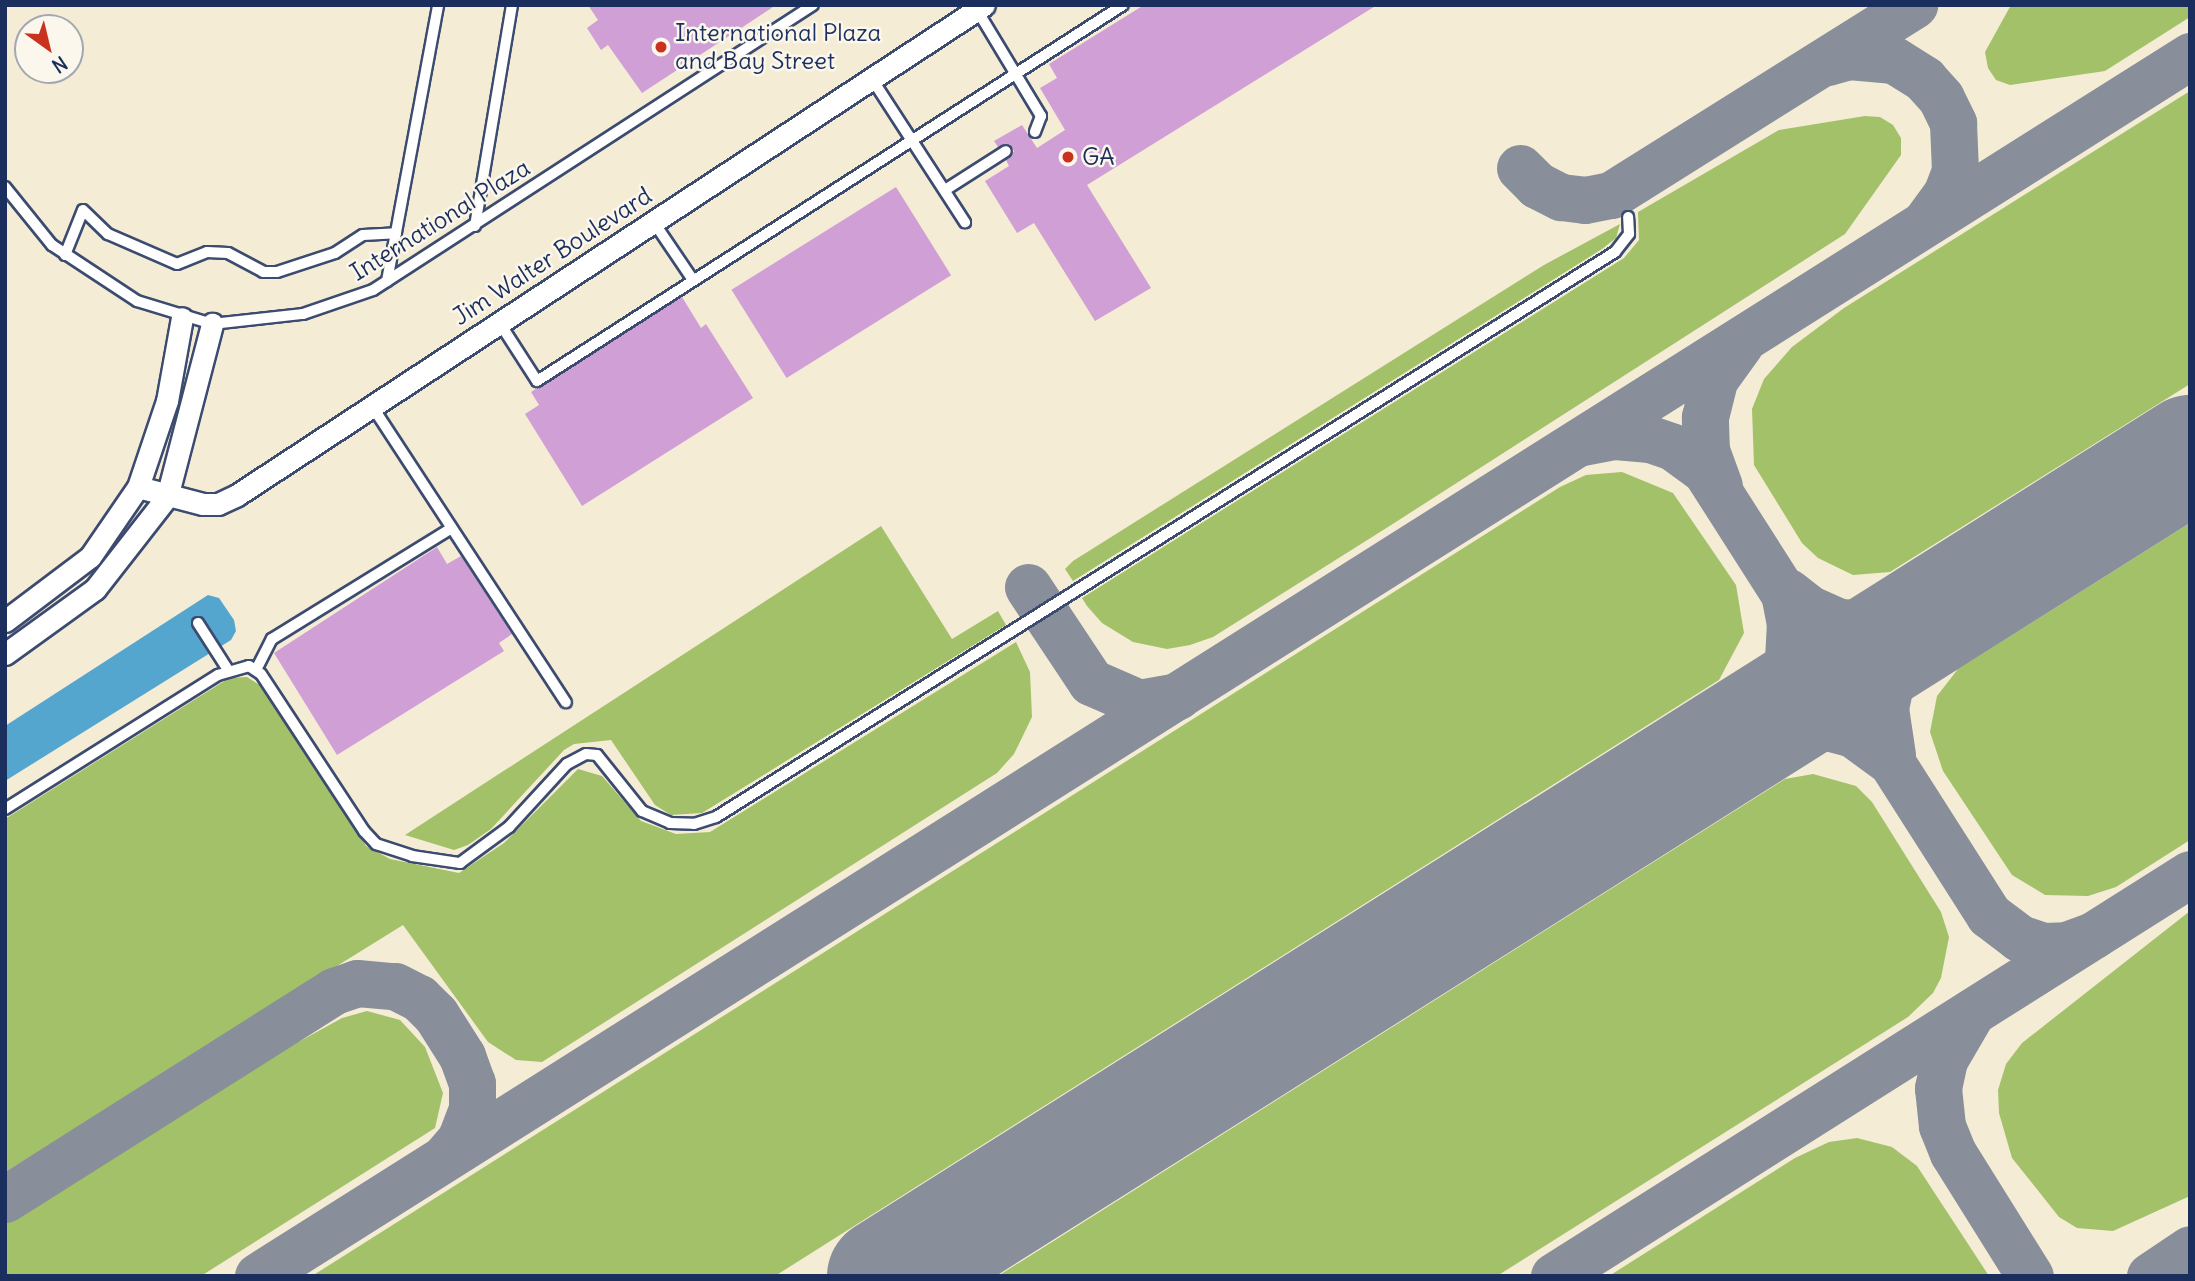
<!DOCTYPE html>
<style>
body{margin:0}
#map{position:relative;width:2195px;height:1281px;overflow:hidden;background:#f5ecd6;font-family:Delius,sans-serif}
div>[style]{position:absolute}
.green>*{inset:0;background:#a2c169}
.water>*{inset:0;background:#54a6cf}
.taxiway>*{height:47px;margin:-23.5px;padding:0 23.5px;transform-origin:23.5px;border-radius:23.5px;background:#888e9a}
.runway>*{height:117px;margin:-58.5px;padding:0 58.5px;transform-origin:58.5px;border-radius:58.5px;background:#888e9a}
.building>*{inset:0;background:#cf9fd6;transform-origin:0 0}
.roads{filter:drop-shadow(2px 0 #3c4b70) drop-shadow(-2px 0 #3c4b70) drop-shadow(0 2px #3c4b70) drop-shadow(0 -2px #3c4b70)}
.service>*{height:10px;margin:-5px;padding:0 5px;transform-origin:5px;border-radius:5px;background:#fff}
.minor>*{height:21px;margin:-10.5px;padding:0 10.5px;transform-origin:10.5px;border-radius:10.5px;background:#fff}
.dots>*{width:19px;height:19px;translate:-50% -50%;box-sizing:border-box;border:4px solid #fbf7ec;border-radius:50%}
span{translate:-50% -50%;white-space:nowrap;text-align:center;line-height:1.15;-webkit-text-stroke:5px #fbf7ec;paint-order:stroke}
.poi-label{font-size:24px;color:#1b2f5e}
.left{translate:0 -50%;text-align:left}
.street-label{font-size:24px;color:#1b2f5e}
.frame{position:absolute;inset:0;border:7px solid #1b2f5e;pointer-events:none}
.north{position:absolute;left:14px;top:14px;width:70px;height:70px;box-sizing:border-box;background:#fbf7ec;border:2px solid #a1a7b3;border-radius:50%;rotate:146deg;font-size:19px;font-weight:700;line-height:28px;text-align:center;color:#1b2f5e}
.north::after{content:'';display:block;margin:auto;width:24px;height:32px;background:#c8321e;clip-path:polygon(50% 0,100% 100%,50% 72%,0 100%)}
</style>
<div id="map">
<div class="green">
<i style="clip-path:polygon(2011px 5px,2190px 5px,2190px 17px,2105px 71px,2010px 85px,1996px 80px,1988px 68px,1985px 52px)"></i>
<i style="clip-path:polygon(2190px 91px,2190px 384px,1890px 572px,1853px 575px,1818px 558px,1802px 543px,1754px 465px,1752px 409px,1764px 379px,1792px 347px,1844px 308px)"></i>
<i style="clip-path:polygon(1865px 116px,1880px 117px,1893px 125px,1901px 138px,1901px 155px,1845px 234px,1388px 527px,1213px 637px,1190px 645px,1167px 649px,1133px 642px,1102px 623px,1087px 606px,1082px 598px,1624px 258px,1639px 240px,1638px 212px,1779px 130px)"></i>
<i style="clip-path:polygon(1620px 224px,1616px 238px,1602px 249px,1073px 581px,1065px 569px,1073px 561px,1544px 265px)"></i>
<i style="clip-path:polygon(1622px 472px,1673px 493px,1736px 585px,1744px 633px,1719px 680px,775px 1276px,312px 1276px,1560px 487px,1586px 475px)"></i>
<i style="clip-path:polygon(2190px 523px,2190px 840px,2116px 887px,2088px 896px,2045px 895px,2012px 875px,1943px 771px,1930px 732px,1937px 696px,1958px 669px)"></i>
<i style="clip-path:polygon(881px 526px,952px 639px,998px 611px,1006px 625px,702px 813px,671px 815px,655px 805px,611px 740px,574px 744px,564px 750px,491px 829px,468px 845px,454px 850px,405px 835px)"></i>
<i style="clip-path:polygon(1016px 642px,1030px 672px,1032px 717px,1014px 754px,997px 773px,542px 1062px,516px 1060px,488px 1042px,403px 925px,5px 1172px,5px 819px,229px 678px,247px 677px,263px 687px,366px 846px,390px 859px,459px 873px,504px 843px,578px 769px,602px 776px,641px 821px,676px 834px,710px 832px)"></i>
<i style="clip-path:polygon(1813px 774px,1856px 786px,1872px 802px,1941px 912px,1949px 937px,1941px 978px,1933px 993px,1908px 1017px,1497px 1276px,998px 1276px,1785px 779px)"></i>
<i style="clip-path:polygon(2190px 911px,2190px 1196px,2113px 1231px,2077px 1228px,2059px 1217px,2012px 1158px,1999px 1113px,1998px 1090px,2006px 1064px,2022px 1043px)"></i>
<i style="clip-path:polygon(367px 1011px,400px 1020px,425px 1047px,443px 1093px,435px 1128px,201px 1276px,5px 1276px,5px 1222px,244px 1072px,342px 1018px)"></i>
<i style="clip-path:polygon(1857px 1138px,1892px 1147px,1917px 1166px,1989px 1276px,1609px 1276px,1795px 1158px,1829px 1142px)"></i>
</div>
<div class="water">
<i style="clip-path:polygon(208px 595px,219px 598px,234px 620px,236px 631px,231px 640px,5px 781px,5px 726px)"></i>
</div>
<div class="taxiway">
<i style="left:1828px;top:62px;width:22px;rotate:-16deg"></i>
<i style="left:1849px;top:56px;width:45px;rotate:5.1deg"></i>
<i style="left:1894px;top:60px;width:36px;rotate:32deg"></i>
<i style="left:1924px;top:79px;width:25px;rotate:48deg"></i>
<i style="left:1941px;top:98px;width:28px;rotate:64deg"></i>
<i style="left:1953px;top:123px;width:48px;rotate:87.6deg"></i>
<i style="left:1955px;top:171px;width:25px;rotate:111deg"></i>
<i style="left:1946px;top:194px;width:32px;rotate:126deg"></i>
<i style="left:1520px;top:168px;width:24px;rotate:45deg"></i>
<i style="left:1537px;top:185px;width:27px;rotate:27deg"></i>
<i style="left:1561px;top:197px;width:24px;rotate:7deg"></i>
<i style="left:1585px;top:200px;width:26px;rotate:-11deg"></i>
<i style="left:1611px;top:195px;width:358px;rotate:-32.1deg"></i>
<i style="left:1583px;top:442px;width:33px;rotate:-11deg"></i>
<i style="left:1615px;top:436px;width:35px;rotate:5deg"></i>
<i style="left:1650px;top:439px;width:24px;rotate:19deg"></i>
<i style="left:1673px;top:447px;width:39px;rotate:36deg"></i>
<i style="left:1705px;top:470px;width:528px;rotate:57.45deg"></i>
<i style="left:1989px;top:915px;width:38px;rotate:37deg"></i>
<i style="left:2019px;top:938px;width:25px;rotate:18deg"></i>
<i style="left:2043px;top:946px;width:23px;rotate:-2deg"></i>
<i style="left:2066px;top:945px;width:29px;rotate:-20deg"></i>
<i style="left:1719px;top:486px;width:37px;rotate:-110deg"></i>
<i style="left:1706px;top:451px;width:34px;rotate:-92deg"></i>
<i style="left:1705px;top:417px;width:38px;rotate:-76deg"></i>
<i style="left:1714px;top:380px;width:44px;rotate:-54.2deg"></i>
<i style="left:1028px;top:587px;width:114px;rotate:56.4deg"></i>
<i style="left:1091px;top:682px;width:52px;rotate:23.6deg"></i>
<i style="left:1139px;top:703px;width:39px;rotate:-10deg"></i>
<i style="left:1788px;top:592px;width:28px;rotate:38deg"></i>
<i style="left:1810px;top:609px;width:32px;rotate:24deg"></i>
<i style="left:1839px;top:622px;width:55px;rotate:3.1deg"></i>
<i style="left:1894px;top:625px;width:41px;rotate:-21.5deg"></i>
<i style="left:1932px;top:610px;width:163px;rotate:-31.9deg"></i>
<i style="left:1734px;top:745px;width:44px;rotate:-24.2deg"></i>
<i style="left:1774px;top:727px;width:42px;rotate:-4.1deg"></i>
<i style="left:1816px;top:724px;width:38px;rotate:15deg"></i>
<i style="left:1853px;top:734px;width:42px;rotate:36.3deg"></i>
<i style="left:1892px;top:755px;width:48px;rotate:-98.5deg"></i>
<i style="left:1885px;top:708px;width:35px;rotate:-78deg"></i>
<i style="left:1892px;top:674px;width:36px;rotate:-60deg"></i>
<i style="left:1910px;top:643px;width:45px;rotate:-41.4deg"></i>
<i style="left:1602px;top:819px;width:191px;rotate:-33.4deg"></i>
<i style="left:1761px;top:714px;width:30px;rotate:-56deg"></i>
<i style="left:1778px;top:689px;width:31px;rotate:-71deg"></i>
<i style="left:1788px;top:660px;width:36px;rotate:-87deg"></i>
<i style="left:1790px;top:624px;width:31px;rotate:-101deg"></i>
<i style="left:1972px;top:1012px;width:56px;rotate:120.3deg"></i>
<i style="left:1944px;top:1060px;width:29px;rotate:102deg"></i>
<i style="left:1938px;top:1088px;width:38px;rotate:84deg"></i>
<i style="left:1942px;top:1126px;width:29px;rotate:68deg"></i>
<i style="left:1953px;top:1153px;width:145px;rotate:58deg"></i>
<i style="left:5px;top:1199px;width:389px;rotate:-32.3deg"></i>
<i style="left:334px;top:991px;width:24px;rotate:-19deg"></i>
<i style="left:357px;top:983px;width:38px;rotate:5deg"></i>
<i style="left:395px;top:986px;width:27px;rotate:27deg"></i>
<i style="left:419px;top:998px;width:24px;rotate:45deg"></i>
<i style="left:436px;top:1015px;width:49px;rotate:57.6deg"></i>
<i style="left:462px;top:1056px;width:29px;rotate:70deg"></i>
<i style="left:472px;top:1083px;width:26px;rotate:90deg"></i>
<i style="left:472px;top:1109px;width:33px;rotate:111deg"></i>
<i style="left:460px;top:1140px;width:21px;rotate:131deg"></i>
<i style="left:258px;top:1276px;width:2285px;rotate:-32.27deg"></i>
<i style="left:1554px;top:1276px;width:752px;rotate:-32.3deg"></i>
<i style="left:2150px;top:1276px;width:48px;rotate:-34deg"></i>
</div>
<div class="runway">
<i style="left:885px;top:1276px;width:1543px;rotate:-32.24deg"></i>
</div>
<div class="building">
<i style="clip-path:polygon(588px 5px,776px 5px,642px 93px,608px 45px,601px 50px,587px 28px,598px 20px)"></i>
<i style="clip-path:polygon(1144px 5px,1377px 5px,1087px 185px,1151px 288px,1095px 321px,1034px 223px,1017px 233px,985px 181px,1009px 166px,1006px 160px,1014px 151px,1010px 144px,998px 147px,994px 141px,1022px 125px,1037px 148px,1065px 130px,1040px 88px,1057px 78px,1049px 64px)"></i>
<i style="left:896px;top:187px;width:104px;height:194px;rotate:58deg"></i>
<i style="clip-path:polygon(682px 297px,701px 328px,706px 324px,753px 398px,582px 506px,525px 414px,539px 405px,531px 392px)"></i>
<i style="clip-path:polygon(437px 547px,447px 564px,461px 556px,512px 634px,499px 643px,504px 651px,337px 755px,274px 653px)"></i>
</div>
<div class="roads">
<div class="service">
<i style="left:977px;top:10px;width:124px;rotate:58.9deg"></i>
<i style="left:1041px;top:116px;width:17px;rotate:111deg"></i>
<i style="left:872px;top:79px;width:171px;rotate:57deg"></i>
<i style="left:5px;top:187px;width:75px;rotate:51deg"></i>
<i style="left:52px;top:245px;width:102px;rotate:33.4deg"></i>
<i style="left:137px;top:301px;width:78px;rotate:17deg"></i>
<i style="left:212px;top:324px;width:92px;rotate:-6.3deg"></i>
<i style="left:303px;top:314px;width:74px;rotate:-18.9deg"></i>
<i style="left:373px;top:290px;width:524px;rotate:-32.93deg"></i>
<i style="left:945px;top:190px;width:72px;rotate:-32.6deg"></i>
<i style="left:653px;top:221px;width:71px;rotate:55.9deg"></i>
<i style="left:475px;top:226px;width:224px;rotate:-80.5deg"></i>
<i style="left:65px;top:255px;width:48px;rotate:-68.2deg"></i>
<i style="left:83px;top:210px;width:35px;rotate:44deg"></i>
<i style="left:108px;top:234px;width:75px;rotate:23.5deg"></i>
<i style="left:177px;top:264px;width:32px;rotate:-22deg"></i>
<i style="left:207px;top:252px;width:21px;rotate:3deg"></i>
<i style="left:228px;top:253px;width:40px;rotate:28deg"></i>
<i style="left:263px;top:272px;width:14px"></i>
<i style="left:277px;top:272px;width:61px;rotate:-18.1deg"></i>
<i style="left:335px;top:253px;width:33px;rotate:-33deg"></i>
<i style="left:363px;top:235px;width:33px;rotate:-3deg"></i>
<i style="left:387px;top:281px;width:281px;rotate:-79.5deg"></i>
<i style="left:499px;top:322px;width:70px;rotate:57.2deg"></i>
<i style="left:537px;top:381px;width:696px;rotate:-32.69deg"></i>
<i style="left:372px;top:406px;width:354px;rotate:56.8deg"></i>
<i style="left:198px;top:623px;width:56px;rotate:57.4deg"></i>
<i style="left:256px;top:670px;width:35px;rotate:-63deg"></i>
<i style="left:272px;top:639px;width:211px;rotate:-31.7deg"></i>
<i style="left:5px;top:809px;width:252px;rotate:-32.2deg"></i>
<i style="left:218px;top:675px;width:32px;rotate:-16deg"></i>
<i style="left:249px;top:666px;width:14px;rotate:34deg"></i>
<i style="left:261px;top:674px;width:188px;rotate:56.7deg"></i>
<i style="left:364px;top:831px;width:18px;rotate:47deg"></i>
<i style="left:376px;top:844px;width:38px;rotate:18deg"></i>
<i style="left:412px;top:856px;width:49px;rotate:8.3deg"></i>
<i style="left:460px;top:863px;width:61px;rotate:-36.3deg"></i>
<i style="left:509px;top:827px;width:86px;rotate:-47.4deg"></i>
<i style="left:567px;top:764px;width:21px;rotate:-28deg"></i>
<i style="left:586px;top:754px;width:11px;rotate:5deg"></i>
<i style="left:597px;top:755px;width:72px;rotate:51.2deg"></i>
<i style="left:642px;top:811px;width:30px;rotate:23deg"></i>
<i style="left:670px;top:823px;width:24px;rotate:2deg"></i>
<i style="left:694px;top:824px;width:23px;rotate:-18deg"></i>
<i style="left:716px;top:817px;width:1062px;rotate:-32.15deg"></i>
<i style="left:1615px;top:252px;width:23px;rotate:-52deg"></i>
<i style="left:1629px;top:234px;width:17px;rotate:-93deg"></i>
</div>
<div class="minor">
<i style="left:138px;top:487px;width:67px;rotate:14.7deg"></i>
<i style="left:203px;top:504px;width:15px"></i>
<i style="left:218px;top:504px;width:21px;rotate:-25deg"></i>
<i style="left:237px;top:495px;width:893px;rotate:-33.26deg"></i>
<i style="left:5px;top:621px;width:106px;rotate:-37deg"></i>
<i style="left:90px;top:557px;width:85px;rotate:-55.6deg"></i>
<i style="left:138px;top:487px;width:91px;rotate:-71.4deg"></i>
<i style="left:167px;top:401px;width:84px;rotate:-79.8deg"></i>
<i style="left:5px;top:654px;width:111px;rotate:-35.8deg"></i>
<i style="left:95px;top:589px;width:117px;rotate:-52deg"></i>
<i style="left:167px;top:497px;width:179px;rotate:-75.4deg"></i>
</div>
</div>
<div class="dots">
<i style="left:661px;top:47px;background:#c8321e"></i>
<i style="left:1068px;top:157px;background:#c8321e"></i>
</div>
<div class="poi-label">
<span class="left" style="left:675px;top:47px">International Plaza<br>and Bay Street</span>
<span class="left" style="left:1082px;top:157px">GA</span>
</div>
<div class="street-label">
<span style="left:440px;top:220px;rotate:-32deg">International Plaza</span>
<span style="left:552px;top:256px;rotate:-33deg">Jim Walter Boulevard</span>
</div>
<div class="frame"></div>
<div class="north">N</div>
</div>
